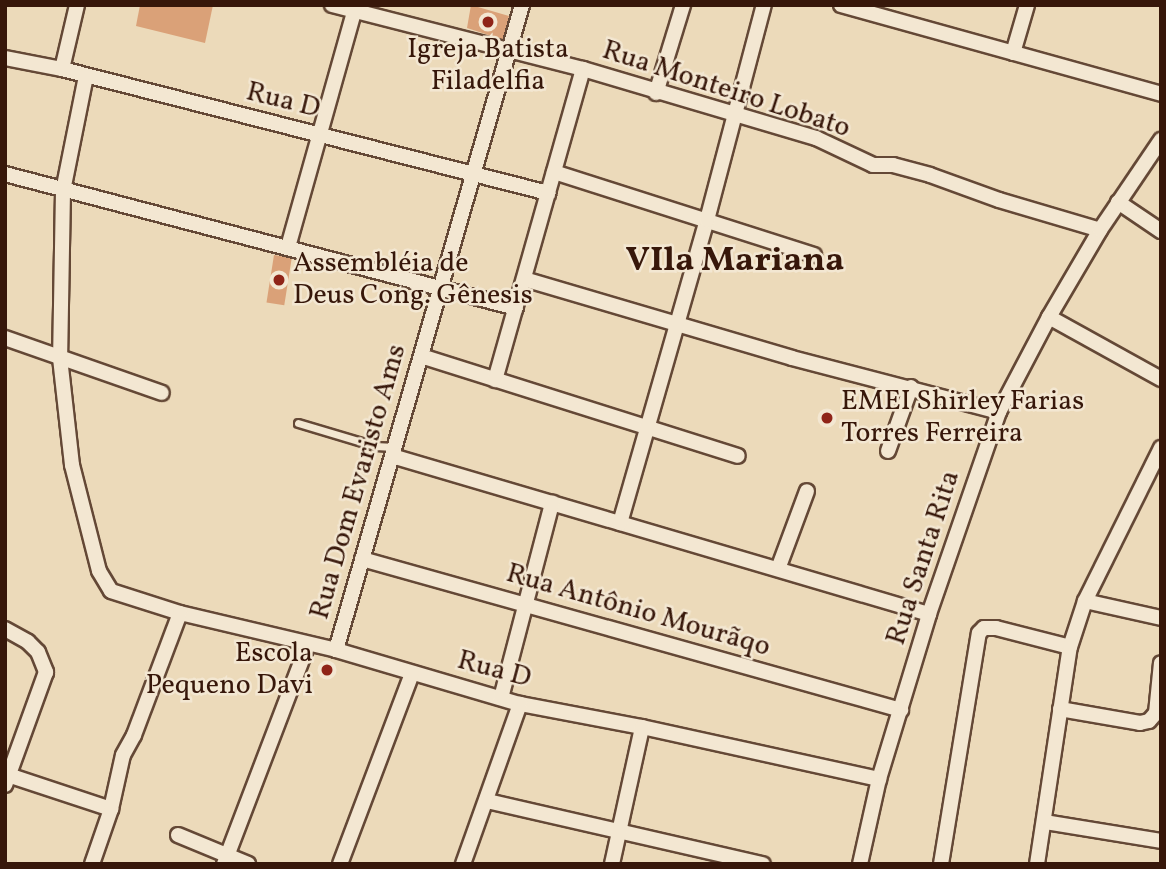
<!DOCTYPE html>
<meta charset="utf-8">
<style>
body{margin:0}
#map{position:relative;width:1166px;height:869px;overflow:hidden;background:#ecdaba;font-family:Vollkorn,serif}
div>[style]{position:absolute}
.building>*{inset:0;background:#daa178;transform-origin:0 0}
.roads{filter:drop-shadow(2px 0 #644836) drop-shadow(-2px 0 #644836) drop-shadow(0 2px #644836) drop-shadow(0 -2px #644836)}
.lane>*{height:7px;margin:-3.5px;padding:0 3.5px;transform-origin:3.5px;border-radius:3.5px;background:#f3e7d2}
.street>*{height:14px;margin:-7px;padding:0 7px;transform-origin:7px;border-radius:7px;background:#f3e7d2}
.dots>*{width:19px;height:19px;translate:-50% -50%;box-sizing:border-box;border:4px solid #f3e7d2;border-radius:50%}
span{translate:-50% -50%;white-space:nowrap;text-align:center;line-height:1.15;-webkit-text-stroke:5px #f3e7d2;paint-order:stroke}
.poi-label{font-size:28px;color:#37170a}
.left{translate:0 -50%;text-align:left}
.right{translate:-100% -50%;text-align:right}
.street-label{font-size:28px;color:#37170a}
.district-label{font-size:35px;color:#37170a;font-weight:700}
.frame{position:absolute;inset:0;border:7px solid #37170a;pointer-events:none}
</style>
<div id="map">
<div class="building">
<i style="clip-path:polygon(140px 5px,213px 5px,205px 43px,136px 26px)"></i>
<i style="clip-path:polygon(471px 5px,509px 16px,504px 40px,467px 28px)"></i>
<i style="left:274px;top:255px;width:18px;height:48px;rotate:9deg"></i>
</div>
<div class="roads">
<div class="lane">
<i style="left:298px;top:423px;width:80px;rotate:16.6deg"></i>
<i style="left:375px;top:446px;width:19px;rotate:3deg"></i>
</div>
<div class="street">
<i style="left:332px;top:5px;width:259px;rotate:14.3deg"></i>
<i style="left:583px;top:69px;width:243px;rotate:16.5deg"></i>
<i style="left:816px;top:138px;width:63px;rotate:25.3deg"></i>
<i style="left:873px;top:165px;width:20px"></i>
<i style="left:893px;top:165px;width:38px;rotate:15deg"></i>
<i style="left:930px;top:175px;width:73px;rotate:19.9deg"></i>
<i style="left:999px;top:200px;width:105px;rotate:16.5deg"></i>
<i style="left:841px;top:5px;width:332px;rotate:15.5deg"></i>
<i style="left:1013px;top:53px;width:50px;rotate:-73.7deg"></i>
<i style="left:5px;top:58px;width:58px;rotate:10.9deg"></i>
<i style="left:62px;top:69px;width:502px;rotate:14.31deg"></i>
<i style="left:62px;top:69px;width:66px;rotate:-76.8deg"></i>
<i style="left:86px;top:76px;width:117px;rotate:101.3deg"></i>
<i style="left:63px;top:191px;width:167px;rotate:91deg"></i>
<i style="left:60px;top:358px;width:108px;rotate:83.6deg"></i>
<i style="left:72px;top:465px;width:109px;rotate:75.7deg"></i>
<i style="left:99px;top:571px;width:23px;rotate:59deg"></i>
<i style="left:111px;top:591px;width:72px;rotate:17.7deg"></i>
<i style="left:180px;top:613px;width:160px;rotate:13.3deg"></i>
<i style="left:336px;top:650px;width:192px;rotate:16.4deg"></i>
<i style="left:520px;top:704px;width:124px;rotate:10.7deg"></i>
<i style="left:642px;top:727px;width:243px;rotate:12.4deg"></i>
<i style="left:656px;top:93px;width:92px;rotate:-72.9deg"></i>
<i style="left:554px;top:172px;width:273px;rotate:17.7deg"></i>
<i style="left:5px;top:174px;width:528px;rotate:14.69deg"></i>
<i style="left:1118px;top:202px;width:52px;rotate:34deg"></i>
<i style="left:288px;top:247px;width:251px;rotate:-74.3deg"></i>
<i style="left:524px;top:279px;width:279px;rotate:16.4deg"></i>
<i style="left:792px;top:358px;width:214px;rotate:14.6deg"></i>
<i style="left:1049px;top:317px;width:128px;rotate:29deg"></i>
<i style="left:5px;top:338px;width:166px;rotate:19.3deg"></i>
<i style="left:421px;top:356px;width:332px;rotate:17.5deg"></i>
<i style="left:495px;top:380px;width:323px;rotate:-74.2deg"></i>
<i style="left:888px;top:451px;width:68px;rotate:-70.2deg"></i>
<i style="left:392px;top:456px;width:560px;rotate:16.4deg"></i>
<i style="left:620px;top:523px;width:315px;rotate:-74deg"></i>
<i style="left:707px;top:220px;width:222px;rotate:-75.2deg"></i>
<i style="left:362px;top:559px;width:560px;rotate:15.65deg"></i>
<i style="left:778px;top:569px;width:83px;rotate:-69.6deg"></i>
<i style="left:1085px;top:601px;width:171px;rotate:-63.6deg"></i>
<i style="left:5px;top:629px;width:26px;rotate:29deg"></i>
<i style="left:28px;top:642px;width:14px;rotate:45deg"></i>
<i style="left:38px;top:652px;width:22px;rotate:68deg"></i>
<i style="left:46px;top:672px;width:120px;rotate:109.9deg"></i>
<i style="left:336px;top:650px;width:671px;rotate:-73.91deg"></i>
<i style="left:501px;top:698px;width:202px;rotate:-75.3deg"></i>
<i style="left:1060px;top:709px;width:81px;rotate:9.9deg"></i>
<i style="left:1140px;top:723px;width:9px;rotate:-13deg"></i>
<i style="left:1149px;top:721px;width:11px;rotate:-49deg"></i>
<i style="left:1156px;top:713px;width:50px;rotate:-84.3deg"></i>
<i style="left:5px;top:774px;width:112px;rotate:18.3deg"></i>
<i style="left:487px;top:801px;width:283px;rotate:12.9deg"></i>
<i style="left:1045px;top:822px;width:118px;rotate:9.3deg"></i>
<i style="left:178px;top:835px;width:76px;rotate:22.5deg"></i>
<i style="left:92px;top:864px;width:58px;rotate:-70.9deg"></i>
<i style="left:111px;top:809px;width:55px;rotate:-77.5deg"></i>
<i style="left:123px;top:755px;width:23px;rotate:-61deg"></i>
<i style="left:134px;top:735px;width:130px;rotate:-69.3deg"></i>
<i style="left:224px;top:864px;width:235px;rotate:-69.1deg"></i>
<i style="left:340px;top:864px;width:204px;rotate:-69.3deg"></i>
<i style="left:463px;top:864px;width:170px;rotate:-70.4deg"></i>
<i style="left:612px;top:864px;width:140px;rotate:-77.6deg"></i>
<i style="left:860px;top:864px;width:87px;rotate:-77.4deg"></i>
<i style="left:879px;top:779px;width:172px;rotate:-73.1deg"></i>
<i style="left:929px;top:614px;width:214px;rotate:-70.9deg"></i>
<i style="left:999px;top:412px;width:107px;rotate:-62.2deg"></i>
<i style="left:1049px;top:317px;width:101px;rotate:-59.6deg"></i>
<i style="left:1100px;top:230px;width:109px;rotate:-55.9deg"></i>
<i style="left:941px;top:864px;width:234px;rotate:-80.7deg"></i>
<i style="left:979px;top:633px;width:7px;rotate:-45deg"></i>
<i style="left:984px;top:628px;width:12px"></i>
<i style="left:996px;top:628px;width:76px;rotate:14.4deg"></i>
<i style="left:1037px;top:864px;width:219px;rotate:-81.4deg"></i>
<i style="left:1070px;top:647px;width:48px;rotate:-71.9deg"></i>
<i style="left:1085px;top:601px;width:78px;rotate:12.6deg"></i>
</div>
</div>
<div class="dots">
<i style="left:488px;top:22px;background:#8f2418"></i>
<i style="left:279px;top:280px;background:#8f2418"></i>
<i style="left:827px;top:418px;background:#8f2418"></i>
<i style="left:327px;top:670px;background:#8f2418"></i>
</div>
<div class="poi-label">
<span style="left:488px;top:66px">Igreja Batista<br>Filadelfia</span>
<span class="left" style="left:293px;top:280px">Assembléia de<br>Deus Cong. Gênesis</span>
<span class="left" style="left:841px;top:418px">EMEI Shirley Farias<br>Torres Ferreira</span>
<span class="right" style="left:313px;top:670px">Escola<br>Pequeno Davi</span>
</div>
<div class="street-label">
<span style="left:726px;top:90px;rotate:18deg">Rua Monteiro Lobato</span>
<span style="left:283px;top:101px;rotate:14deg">Rua D</span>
<span style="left:359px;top:482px;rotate:-74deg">Rua Dom Evaristo Ams</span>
<span style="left:924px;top:558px;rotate:-72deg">Rua Santa Rita</span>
<span style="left:638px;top:611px;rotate:16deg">Rua Antônio Mourãqo</span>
<span style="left:494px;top:670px;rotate:15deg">Rua D</span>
</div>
<div class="district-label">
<span style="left:735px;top:261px">VIla Mariana</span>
</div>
<div class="frame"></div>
</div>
